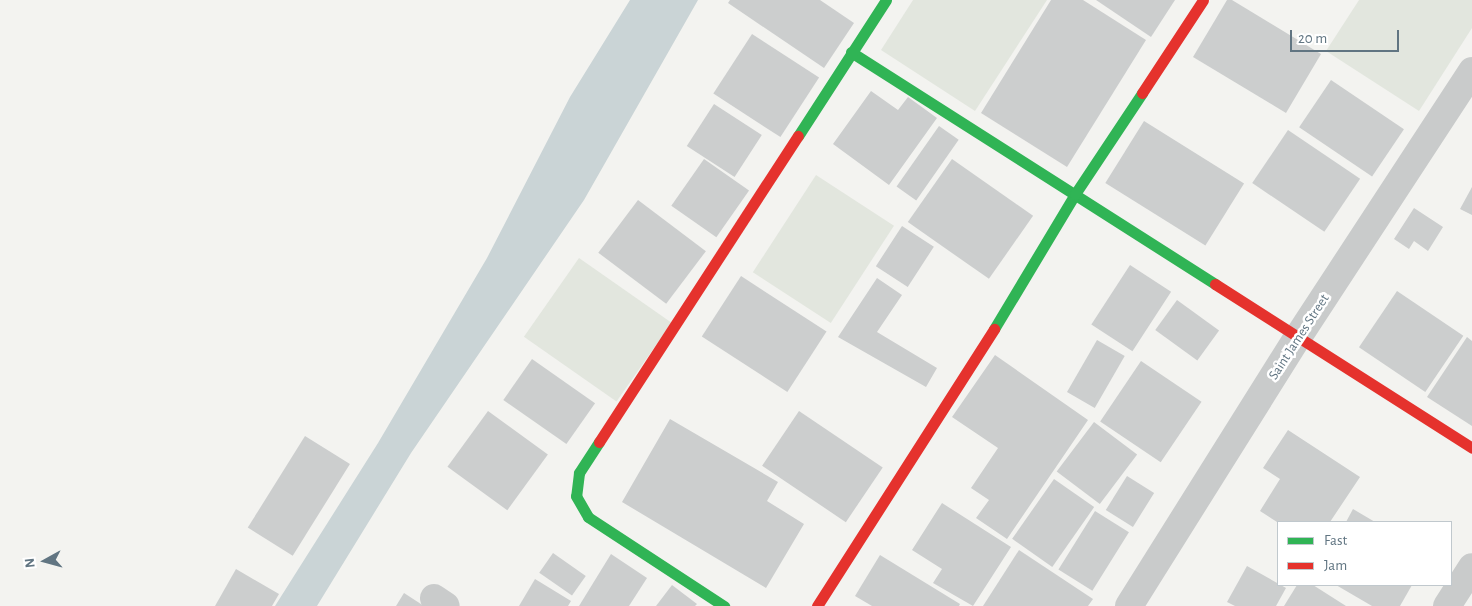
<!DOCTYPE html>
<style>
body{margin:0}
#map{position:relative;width:1472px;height:606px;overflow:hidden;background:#f3f3f0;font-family:"Alegreya Sans",sans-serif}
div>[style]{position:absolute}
.green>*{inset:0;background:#e2e6de;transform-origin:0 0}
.water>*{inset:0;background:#cad4d6}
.building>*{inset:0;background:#cccece;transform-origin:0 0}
.street>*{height:28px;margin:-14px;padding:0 14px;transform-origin:14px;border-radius:14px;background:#c9cbcb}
.fast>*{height:11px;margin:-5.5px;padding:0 5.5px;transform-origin:5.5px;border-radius:5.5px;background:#30b455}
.jam>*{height:11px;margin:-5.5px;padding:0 5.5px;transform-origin:5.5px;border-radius:5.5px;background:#e5322d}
span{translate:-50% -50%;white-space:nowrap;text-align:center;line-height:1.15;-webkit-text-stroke:5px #fff;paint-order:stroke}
.street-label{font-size:14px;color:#617582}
.legend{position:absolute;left:1277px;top:521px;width:175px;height:65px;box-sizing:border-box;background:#fff;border:1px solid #c0c8cd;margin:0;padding:6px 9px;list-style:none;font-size:15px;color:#617582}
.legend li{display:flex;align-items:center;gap:10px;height:25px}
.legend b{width:25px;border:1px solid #c0c8cd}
.north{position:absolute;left:20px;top:536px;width:50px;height:50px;-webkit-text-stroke:4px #fff;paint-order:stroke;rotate:263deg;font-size:14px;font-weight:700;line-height:20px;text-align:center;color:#617582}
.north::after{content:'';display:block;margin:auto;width:18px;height:22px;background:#617582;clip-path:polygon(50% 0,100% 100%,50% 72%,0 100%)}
.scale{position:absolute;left:1290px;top:30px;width:109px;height:22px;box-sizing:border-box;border:2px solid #617582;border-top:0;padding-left:6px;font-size:15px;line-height:18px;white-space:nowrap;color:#617582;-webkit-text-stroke:4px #fff;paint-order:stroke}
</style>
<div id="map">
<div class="green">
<i style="clip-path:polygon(913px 0,1047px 0,975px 111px,881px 50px)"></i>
<i style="clip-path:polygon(1359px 0,1472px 0,1472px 28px,1419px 111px,1326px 51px)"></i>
<i style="left:816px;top:175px;width:93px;height:116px;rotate:33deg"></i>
<i style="left:579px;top:258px;width:113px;height:96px;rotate:35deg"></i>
</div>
<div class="water">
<i style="clip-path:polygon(630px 0,698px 0,584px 200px,411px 453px,317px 606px,275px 606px,378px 443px,487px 258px,570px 97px)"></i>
</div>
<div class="building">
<i style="clip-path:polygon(730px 0,820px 0,854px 23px,824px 68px,728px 3px)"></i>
<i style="clip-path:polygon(1051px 0,1083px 0,1146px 40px,1067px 167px,981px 113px)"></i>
<i style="clip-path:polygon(1096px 0,1175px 0,1151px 37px)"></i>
<i style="clip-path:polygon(1227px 0,1232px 0,1321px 54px,1286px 113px,1193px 57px)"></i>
<i style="left:752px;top:34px;width:80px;height:71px;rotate:33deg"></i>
<i style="left:1331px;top:80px;width:88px;height:57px;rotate:34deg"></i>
<i style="clip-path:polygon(871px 91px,898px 110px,908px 97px,937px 118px,889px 185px,833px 144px)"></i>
<i style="left:714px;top:104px;width:57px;height:50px;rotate:33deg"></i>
<i style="left:1144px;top:121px;width:118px;height:73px;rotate:32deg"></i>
<i style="left:939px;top:126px;width:24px;height:74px;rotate:35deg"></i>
<i style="left:1288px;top:130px;width:87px;height:64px;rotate:34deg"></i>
<i style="left:704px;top:159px;width:55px;height:57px;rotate:35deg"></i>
<i style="left:952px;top:159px;width:99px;height:77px;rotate:35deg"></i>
<i style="clip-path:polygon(1472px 187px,1472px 215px,1460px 209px)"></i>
<i style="left:638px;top:200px;width:85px;height:66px;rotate:37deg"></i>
<i style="clip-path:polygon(1414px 208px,1443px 227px,1428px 251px,1414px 241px,1409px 249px,1394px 239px)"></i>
<i style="left:902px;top:226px;width:38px;height:48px;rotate:33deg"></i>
<i style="left:1130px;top:265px;width:49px;height:71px;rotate:33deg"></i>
<i style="left:741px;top:276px;width:102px;height:72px;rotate:33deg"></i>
<i style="clip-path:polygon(877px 278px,902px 295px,877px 332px,937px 368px,926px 387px,838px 337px)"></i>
<i style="left:1397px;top:291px;width:80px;height:68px;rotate:34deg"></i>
<i style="left:1177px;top:300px;width:52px;height:37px;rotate:36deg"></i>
<i style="clip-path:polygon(1467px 337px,1472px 341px,1472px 426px,1427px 397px)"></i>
<i style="left:1097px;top:340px;width:32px;height:60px;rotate:30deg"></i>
<i style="clip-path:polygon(995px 355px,1088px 420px,1007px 539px,976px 518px,989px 500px,971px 488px,998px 448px,952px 417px)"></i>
<i style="left:532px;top:359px;width:77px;height:50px;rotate:35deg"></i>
<i style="left:1141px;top:361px;width:73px;height:73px;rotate:34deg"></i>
<i style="left:488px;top:411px;width:74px;height:69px;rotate:36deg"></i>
<i style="left:799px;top:411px;width:101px;height:66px;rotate:34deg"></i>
<i style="clip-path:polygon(670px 419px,778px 482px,767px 501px,804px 524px,766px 588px,622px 502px)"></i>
<i style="left:1094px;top:422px;width:54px;height:62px;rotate:37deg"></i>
<i style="clip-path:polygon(1288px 430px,1360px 477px,1330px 522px,1277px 522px,1260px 511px,1280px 479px,1263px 468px)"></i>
<i style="left:305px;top:436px;width:53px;height:108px;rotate:32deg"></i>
<i style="left:1127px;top:476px;width:32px;height:40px;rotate:32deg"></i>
<i style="left:1054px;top:479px;width:49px;height:73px;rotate:35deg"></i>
<i style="clip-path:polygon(942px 503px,1011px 547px,973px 606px,933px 583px,942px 569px,912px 550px)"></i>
<i style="clip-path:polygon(1353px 509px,1375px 522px,1346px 522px)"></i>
<i style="left:1095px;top:511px;width:40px;height:69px;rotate:32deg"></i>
<i style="clip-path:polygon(1019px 550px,1093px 599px,1088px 606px,983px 606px)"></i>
<i style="left:553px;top:553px;width:40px;height:24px;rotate:35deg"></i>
<i style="clip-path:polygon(611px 554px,647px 578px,629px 606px,579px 606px)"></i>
<i style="clip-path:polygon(880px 555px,960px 604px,959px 606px,872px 606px,855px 596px)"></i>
<i style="clip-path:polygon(1247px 566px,1286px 588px,1276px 606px,1235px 606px,1227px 602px)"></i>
<i style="clip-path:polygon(236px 569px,279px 594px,272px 606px,215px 606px)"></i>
<i style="clip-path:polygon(535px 579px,571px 601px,568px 606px,519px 606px)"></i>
<i style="clip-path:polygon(672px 585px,697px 604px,695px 606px,656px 606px)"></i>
<i style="clip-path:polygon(1297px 585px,1313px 585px,1346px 606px,1284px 606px)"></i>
<i style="clip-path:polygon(1336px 585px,1412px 585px,1400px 606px,1372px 606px)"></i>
<i style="clip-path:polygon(404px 593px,424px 606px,396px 606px)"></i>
</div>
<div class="street">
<i style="left:434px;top:598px;width:14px;rotate:34deg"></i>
<i style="left:1129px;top:606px;width:318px;rotate:-57.9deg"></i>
<i style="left:1298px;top:337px;width:318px;rotate:-56.8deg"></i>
<i style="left:1447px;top:606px;width:46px;rotate:-57.3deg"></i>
</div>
<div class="fast">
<i style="left:851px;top:52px;width:432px;rotate:32.5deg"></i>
<i style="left:798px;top:136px;width:162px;rotate:-57.1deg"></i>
<i style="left:994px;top:329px;width:157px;rotate:-59deg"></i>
<i style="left:1075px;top:194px;width:121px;rotate:-56.4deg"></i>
<i style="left:599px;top:442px;width:37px;rotate:123deg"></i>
<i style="left:579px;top:473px;width:23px;rotate:97deg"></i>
<i style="left:576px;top:496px;width:24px;rotate:60deg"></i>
<i style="left:588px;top:517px;width:163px;rotate:33.2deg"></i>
</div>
<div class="jam">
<i style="left:1142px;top:93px;width:111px;rotate:-56.7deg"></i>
<i style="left:1215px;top:284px;width:305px;rotate:32.5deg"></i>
<i style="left:599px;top:442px;width:365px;rotate:-57deg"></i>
<i style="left:817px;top:606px;width:329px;rotate:-57.4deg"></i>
</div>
<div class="street-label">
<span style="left:1299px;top:337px;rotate:-57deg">Saint James Street</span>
</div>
<ul class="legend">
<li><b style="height:6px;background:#30b455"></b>Fast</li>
<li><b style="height:6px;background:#e5322d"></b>Jam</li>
</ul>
<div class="north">N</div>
<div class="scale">20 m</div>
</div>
